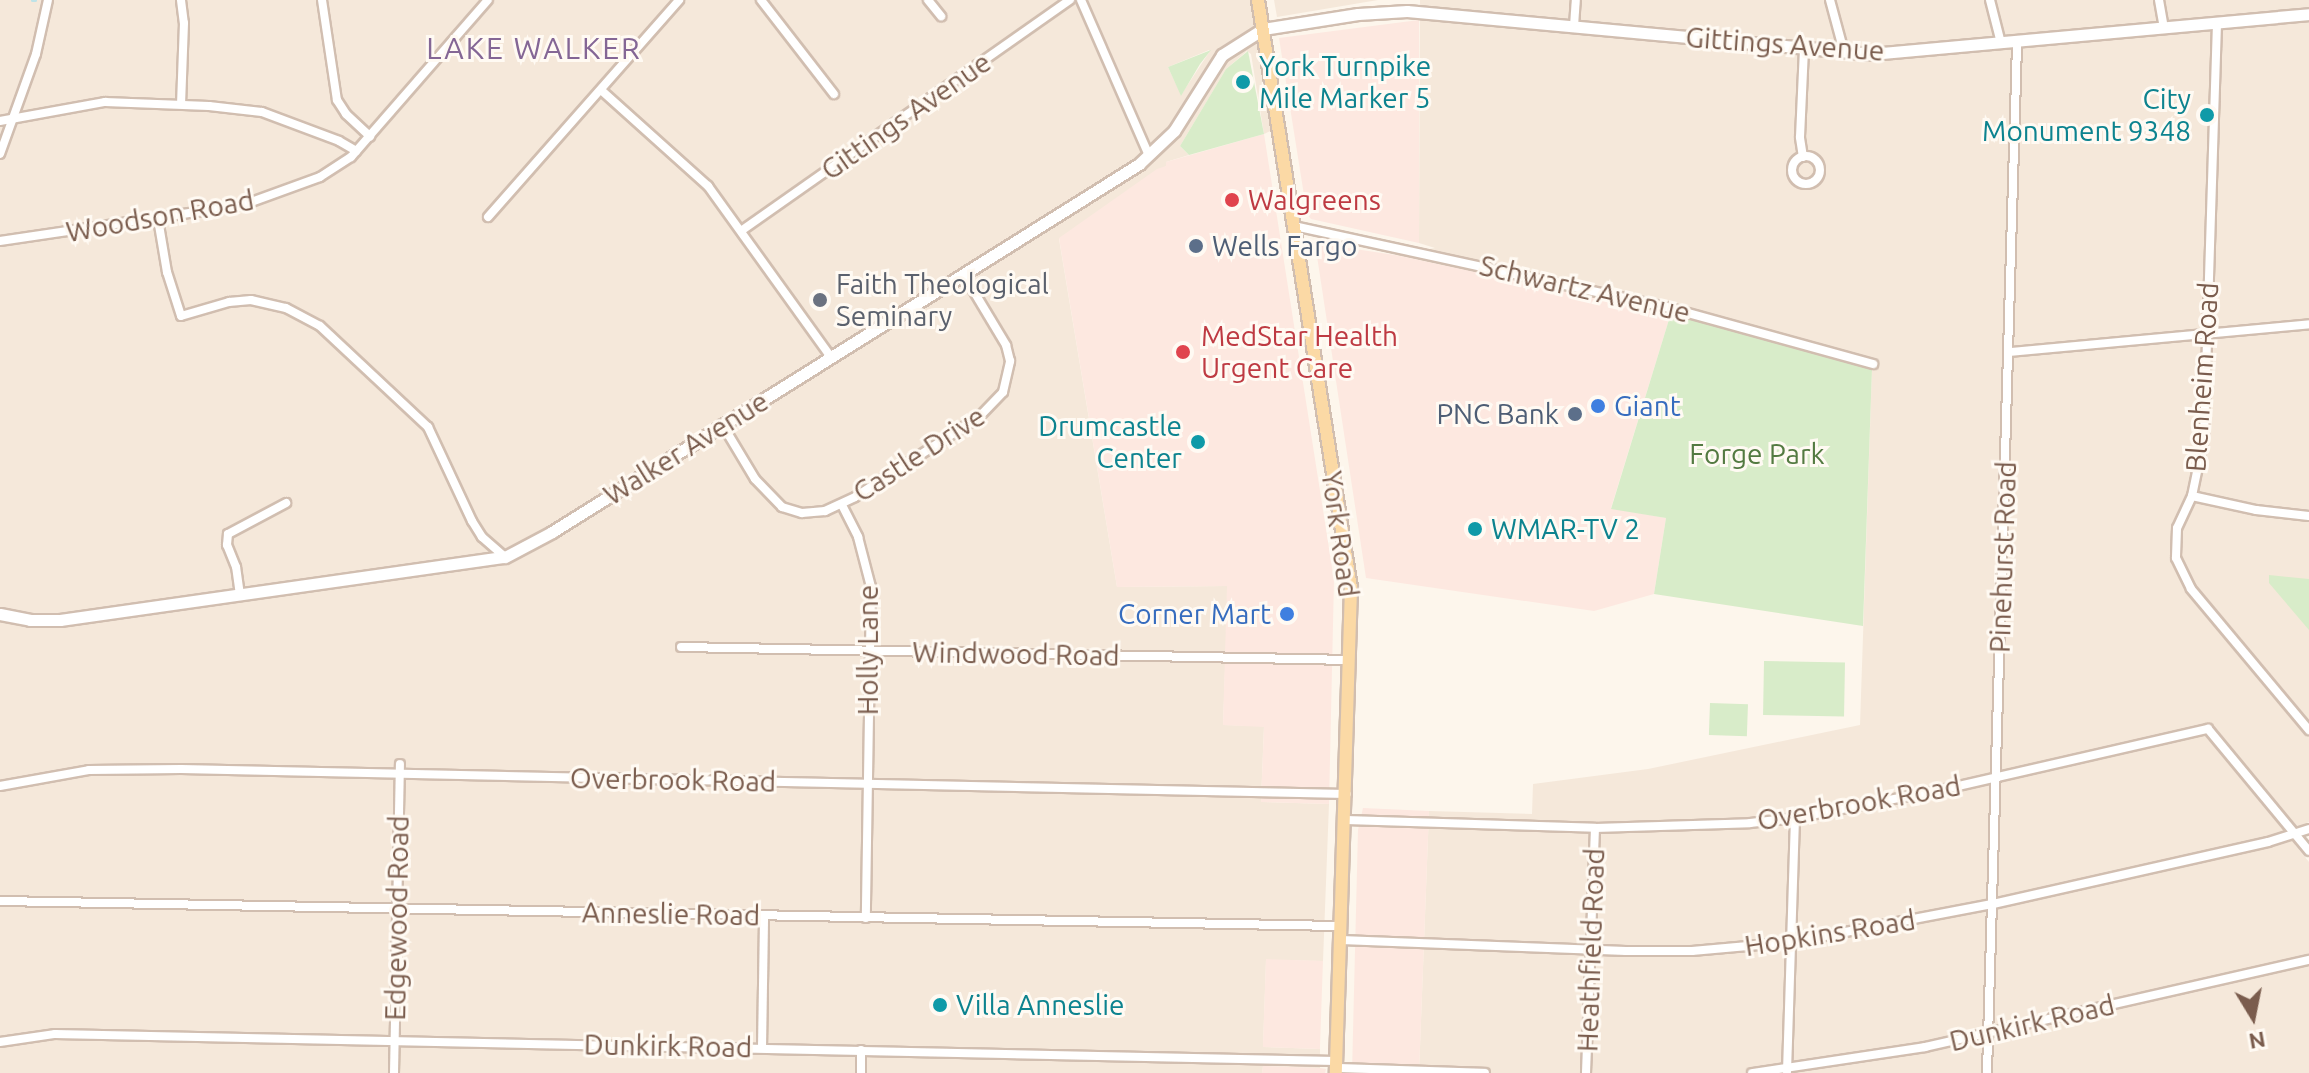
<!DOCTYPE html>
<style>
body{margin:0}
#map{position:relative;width:2309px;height:1073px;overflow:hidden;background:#fdf6ec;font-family:Ubuntu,sans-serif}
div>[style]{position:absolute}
.residential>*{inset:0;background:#f5e8da}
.commercial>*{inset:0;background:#fde8e0;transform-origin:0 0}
.green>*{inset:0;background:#d8ecc9;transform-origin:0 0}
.stream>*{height:3px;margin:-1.5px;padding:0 1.5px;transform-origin:1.5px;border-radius:1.5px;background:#bfe3e8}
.roads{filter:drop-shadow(2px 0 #d1beb0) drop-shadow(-2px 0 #d1beb0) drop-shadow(0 2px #d1beb0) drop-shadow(0 -2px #d1beb0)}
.street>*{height:8px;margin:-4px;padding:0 4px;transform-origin:4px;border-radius:4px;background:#fff}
.street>.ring{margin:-4px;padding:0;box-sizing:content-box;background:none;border:8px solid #fff;border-radius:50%}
.secondary>*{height:11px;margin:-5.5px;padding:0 5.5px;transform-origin:5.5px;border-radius:5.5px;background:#fff}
.primary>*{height:12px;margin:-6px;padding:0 6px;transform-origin:6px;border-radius:6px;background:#fbd9a5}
.dots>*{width:22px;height:22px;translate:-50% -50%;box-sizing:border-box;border:4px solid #fffaf3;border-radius:50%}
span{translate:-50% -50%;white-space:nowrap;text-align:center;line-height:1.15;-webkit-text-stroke:6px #fffaf3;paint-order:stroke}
.street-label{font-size:28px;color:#7a5c4d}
.culture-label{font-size:28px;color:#0d838f}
.left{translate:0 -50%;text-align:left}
.right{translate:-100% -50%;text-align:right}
.health-label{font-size:28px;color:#be3a42}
.service-label{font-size:28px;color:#4e5e75}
.worship-label{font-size:28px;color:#5b616d}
.shop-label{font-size:28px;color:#366cbe}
.park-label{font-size:28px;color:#537a41}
.neighbourhood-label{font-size:30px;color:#846695;letter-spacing:2px}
.north{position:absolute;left:2213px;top:977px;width:80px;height:80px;-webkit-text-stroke:6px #fffaf3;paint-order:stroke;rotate:170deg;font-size:22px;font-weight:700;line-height:32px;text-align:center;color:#7a5c4d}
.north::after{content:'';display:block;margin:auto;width:28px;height:36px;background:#7a5c4d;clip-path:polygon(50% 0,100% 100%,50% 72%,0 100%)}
</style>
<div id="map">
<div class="residential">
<i style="clip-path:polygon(evenodd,0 0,1257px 0,1279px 127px,1264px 134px,1251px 54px,1247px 51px,1226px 69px,1180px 146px,1189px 155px,1166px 162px,1166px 166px,1059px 239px,1117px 587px,1228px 586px,1223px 725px,1264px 726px,1261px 802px,1329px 804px,1323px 961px,1266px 960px,1263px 1047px,1320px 1049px,1320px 1068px,1263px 1066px,1262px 1073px,0 1073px,0 0,1209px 50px,1210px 51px,1181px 95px,1168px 67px,1209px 50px)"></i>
<i style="clip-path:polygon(1274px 0,1378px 0,1277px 17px)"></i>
<i style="clip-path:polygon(1420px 0,2309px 0,2309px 822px,2299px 826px,2295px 845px,2309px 862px,2309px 1073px,1419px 1073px,1429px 811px,1532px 814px,1533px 784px,1648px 769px,1860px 725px,1872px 369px,1671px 313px,1395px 255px,1435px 248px,1419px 243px)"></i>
</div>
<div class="commercial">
<i style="clip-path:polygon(1419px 20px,1419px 243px,1311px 219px,1307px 214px,1279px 38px)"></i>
<i style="clip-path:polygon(1264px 134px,1334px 580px,1329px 804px,1261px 802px,1264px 727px,1223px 725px,1227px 586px,1117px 587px,1059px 238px,1157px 169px,1166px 166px,1166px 162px)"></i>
<i style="clip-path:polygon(1315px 243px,1395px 255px,1671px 313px,1611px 508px,1666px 518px,1654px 594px,1594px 611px,1366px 578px)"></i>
<i style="clip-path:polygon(1363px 808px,1429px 811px,1419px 1073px,1352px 1073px,1358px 830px)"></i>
<i style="left:1266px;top:959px;width:57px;height:88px;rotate:2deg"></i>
<i style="clip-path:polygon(1263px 1066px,1320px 1068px,1326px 1069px,1325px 1073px,1262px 1073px)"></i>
</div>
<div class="green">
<i style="clip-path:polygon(1211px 50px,1200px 64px,1181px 96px,1168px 67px)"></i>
<i style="clip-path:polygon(1248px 51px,1264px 134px,1189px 155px,1180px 146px,1226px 69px)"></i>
<i style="clip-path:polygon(1671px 313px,1872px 369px,1863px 626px,1654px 594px,1666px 518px,1611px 509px)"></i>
<i style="clip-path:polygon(2269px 575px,2309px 579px,2309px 630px,2269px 583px)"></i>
<i style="left:1764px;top:661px;width:81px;height:54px;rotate:1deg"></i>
<i style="left:1710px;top:703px;width:38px;height:32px;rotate:2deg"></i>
</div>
<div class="stream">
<i style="left:32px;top:0;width:3px"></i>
</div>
<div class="roads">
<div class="street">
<i style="left:181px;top:0;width:23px;rotate:83deg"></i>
<i style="left:184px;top:23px;width:81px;rotate:92.1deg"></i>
<i style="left:322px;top:0;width:101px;rotate:81.5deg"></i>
<i style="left:337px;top:100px;width:17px;rotate:57deg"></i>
<i style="left:346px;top:114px;width:33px;rotate:43deg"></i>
<i style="left:761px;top:0;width:119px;rotate:52.2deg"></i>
<i style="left:928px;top:0;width:21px;rotate:51deg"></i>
<i style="left:1081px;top:0;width:170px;rotate:66.4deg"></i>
<i style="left:1830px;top:0;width:54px;rotate:74.9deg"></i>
<i style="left:1990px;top:0;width:44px;rotate:75.7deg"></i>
<i style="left:2159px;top:0;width:28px;rotate:80deg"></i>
<i style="left:2217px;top:23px;width:415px;rotate:91.8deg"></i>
<i style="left:2204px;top:438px;width:59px;rotate:101.7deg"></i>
<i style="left:2192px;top:496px;width:35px;rotate:115deg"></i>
<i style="left:2177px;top:528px;width:30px;rotate:92deg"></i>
<i style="left:2176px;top:558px;width:34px;rotate:64deg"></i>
<i style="left:2191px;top:589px;width:184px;rotate:50.1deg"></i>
<i style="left:1574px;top:26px;width:26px;rotate:-86deg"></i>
<i style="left:601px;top:90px;width:144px;rotate:41.9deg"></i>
<i style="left:708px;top:186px;width:211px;rotate:54.3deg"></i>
<i style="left:0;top:121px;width:107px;rotate:-10.3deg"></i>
<i style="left:105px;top:102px;width:104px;rotate:2.2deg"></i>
<i style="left:209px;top:106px;width:53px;rotate:6.5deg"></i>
<i style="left:262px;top:112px;width:82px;rotate:20.6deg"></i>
<i style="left:339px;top:141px;width:20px;rotate:30deg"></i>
<i style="left:0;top:154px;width:106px;rotate:-70.2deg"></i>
<i style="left:36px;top:54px;width:55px;rotate:-77.5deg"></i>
<i class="ring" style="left:1792px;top:156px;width:20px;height:20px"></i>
<i style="left:1803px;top:157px;width:20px;rotate:-99deg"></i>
<i style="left:1800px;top:137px;width:89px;rotate:-87.4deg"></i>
<i style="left:488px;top:217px;width:289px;rotate:-48.6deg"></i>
<i style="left:158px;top:219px;width:54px;rotate:80.4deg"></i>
<i style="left:167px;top:272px;width:46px;rotate:72.3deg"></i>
<i style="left:181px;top:316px;width:50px;rotate:-16.3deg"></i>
<i style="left:229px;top:302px;width:22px;rotate:-5deg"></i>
<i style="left:251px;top:300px;width:36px;rotate:13deg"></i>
<i style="left:286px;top:308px;width:38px;rotate:28deg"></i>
<i style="left:320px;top:326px;width:148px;rotate:43.1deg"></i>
<i style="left:428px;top:427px;width:104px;rotate:64.9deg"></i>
<i style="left:472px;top:521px;width:19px;rotate:58deg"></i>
<i style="left:482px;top:537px;width:30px;rotate:41deg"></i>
<i style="left:1294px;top:226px;width:381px;rotate:12.3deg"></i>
<i style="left:1666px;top:307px;width:215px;rotate:15.4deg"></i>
<i style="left:741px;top:231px;width:402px;rotate:-35.1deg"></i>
<i style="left:0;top:241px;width:246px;rotate:-8.4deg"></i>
<i style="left:243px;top:205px;width:82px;rotate:-20deg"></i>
<i style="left:320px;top:177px;width:37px;rotate:-33deg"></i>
<i style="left:351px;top:157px;width:208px;rotate:-48.9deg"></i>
<i style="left:2010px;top:352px;width:300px;rotate:-5.3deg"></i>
<i style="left:722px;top:424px;width:64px;rotate:59deg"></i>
<i style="left:755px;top:479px;width:39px;rotate:46deg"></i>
<i style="left:782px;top:507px;width:21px;rotate:17deg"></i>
<i style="left:802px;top:513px;width:23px;rotate:-5deg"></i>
<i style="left:825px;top:511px;width:33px;rotate:-25deg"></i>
<i style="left:855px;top:497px;width:149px;rotate:-32.9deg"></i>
<i style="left:980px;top:416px;width:33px;rotate:-46deg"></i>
<i style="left:1003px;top:392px;width:32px;rotate:-77deg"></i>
<i style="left:1010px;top:361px;width:16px;rotate:-104deg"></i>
<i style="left:1006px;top:345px;width:82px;rotate:-121deg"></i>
<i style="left:2192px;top:496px;width:66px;rotate:12.3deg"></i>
<i style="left:2256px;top:510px;width:53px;rotate:6.5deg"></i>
<i style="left:842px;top:505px;width:36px;rotate:63deg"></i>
<i style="left:858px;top:537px;width:52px;rotate:75.4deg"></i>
<i style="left:871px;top:587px;width:331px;rotate:90.9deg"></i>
<i style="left:240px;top:595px;width:28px;rotate:-98deg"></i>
<i style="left:236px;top:567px;width:24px;rotate:-112deg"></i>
<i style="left:227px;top:545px;width:11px;rotate:-85deg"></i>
<i style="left:228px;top:534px;width:66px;rotate:-28.1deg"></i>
<i style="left:681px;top:647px;width:669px;rotate:1.11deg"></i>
<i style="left:0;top:786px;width:90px;rotate:-10.2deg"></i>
<i style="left:89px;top:770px;width:92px;rotate:-0.6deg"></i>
<i style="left:181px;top:769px;width:1166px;rotate:1.23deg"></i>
<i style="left:1346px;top:820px;width:249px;rotate:1.8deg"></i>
<i style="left:1595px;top:828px;width:155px;rotate:-1.8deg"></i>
<i style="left:1750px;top:823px;width:45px;rotate:-6.3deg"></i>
<i style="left:1795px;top:818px;width:149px;rotate:-10.9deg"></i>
<i style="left:1941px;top:790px;width:274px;rotate:-12.9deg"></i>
<i style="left:2208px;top:729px;width:158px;rotate:50.4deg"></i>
<i style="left:0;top:901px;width:1342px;rotate:1.07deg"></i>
<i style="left:1341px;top:940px;width:285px;rotate:2.2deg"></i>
<i style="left:1626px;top:951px;width:66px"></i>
<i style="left:1692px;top:951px;width:101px;rotate:-5.1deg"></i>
<i style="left:1793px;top:942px;width:204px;rotate:-10.8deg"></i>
<i style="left:1993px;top:904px;width:282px;rotate:-12.7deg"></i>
<i style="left:2268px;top:842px;width:43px;rotate:-17.6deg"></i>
<i style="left:0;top:1042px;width:56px;rotate:-8.3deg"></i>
<i style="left:55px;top:1034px;width:1281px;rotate:1.21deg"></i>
<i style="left:762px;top:1048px;width:132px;rotate:-89.1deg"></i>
<i style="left:1336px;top:1068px;width:149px;rotate:1.9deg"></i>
<i style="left:1787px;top:1072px;width:254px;rotate:-88.2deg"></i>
<i style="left:394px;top:1073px;width:309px;rotate:-88.9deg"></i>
<i style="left:861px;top:1073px;width:23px;rotate:-90deg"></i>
<i style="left:1586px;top:1073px;width:245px;rotate:-87.9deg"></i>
<i style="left:1752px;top:1073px;width:175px;rotate:-8.5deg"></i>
<i style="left:1925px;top:1047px;width:394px;rotate:-12.8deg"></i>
<i style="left:1987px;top:1073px;width:1032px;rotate:-88.33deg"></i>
</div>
<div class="secondary">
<i style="left:0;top:614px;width:31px;rotate:11deg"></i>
<i style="left:30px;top:620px;width:30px"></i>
<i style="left:60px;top:620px;width:449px;rotate:-8.1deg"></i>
<i style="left:505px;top:557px;width:53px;rotate:-28deg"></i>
<i style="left:552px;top:532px;width:693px;rotate:-32.08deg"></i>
<i style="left:1139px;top:164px;width:48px;rotate:-43.3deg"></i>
<i style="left:1174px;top:131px;width:90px;rotate:-57.7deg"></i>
<i style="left:1222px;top:55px;width:49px;rotate:-32.4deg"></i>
<i style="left:1263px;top:29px;width:96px;rotate:-9deg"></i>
<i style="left:1358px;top:14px;width:49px;rotate:-3.5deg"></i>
<i style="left:1407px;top:11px;width:466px;rotate:5.3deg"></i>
<i style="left:1871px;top:54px;width:440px;rotate:-5.2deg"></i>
</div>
<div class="primary">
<i style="left:1258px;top:0;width:595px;rotate:81.01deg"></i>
<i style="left:1351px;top:588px;width:485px;rotate:91.8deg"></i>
</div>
</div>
<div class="dots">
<i style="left:1243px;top:82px;background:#0f9aa8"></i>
<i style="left:2207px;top:115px;background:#0f9aa8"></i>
<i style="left:1232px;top:200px;background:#e0444e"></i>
<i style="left:1196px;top:246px;background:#5c6f8a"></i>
<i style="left:820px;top:300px;background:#6b7280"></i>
<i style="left:1183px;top:352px;background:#e0444e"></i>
<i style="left:1598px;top:406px;background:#3f7fe0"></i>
<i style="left:1575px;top:414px;background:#5c6f8a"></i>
<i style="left:1198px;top:442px;background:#0f9aa8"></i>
<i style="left:1475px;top:529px;background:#0f9aa8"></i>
<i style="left:1287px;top:614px;background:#3f7fe0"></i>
<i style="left:940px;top:1005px;background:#0f9aa8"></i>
</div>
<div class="street-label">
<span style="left:1785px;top:44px;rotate:4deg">Gittings Avenue</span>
<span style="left:906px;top:116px;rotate:-35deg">Gittings Avenue</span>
<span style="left:160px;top:216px;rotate:-10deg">Woodson Road</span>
<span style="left:1585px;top:289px;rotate:13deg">Schwartz Avenue</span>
<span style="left:2202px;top:377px;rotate:-86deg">Blenheim Road</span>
<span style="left:686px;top:448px;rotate:-32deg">Walker Avenue</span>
<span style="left:919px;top:454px;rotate:-33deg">Castle Drive</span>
<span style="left:1340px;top:534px;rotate:82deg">York Road</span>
<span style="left:2003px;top:557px;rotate:-88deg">Pinehurst Road</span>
<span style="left:868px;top:650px;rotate:-90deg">Holly Lane</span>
<span style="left:1016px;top:654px;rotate:1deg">Windwood Road</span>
<span style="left:673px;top:780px;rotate:1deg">Overbrook Road</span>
<span style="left:1859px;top:803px;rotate:-10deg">Overbrook Road</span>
<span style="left:671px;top:914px;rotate:1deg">Anneslie Road</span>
<span style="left:397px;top:918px;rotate:-89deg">Edgewood Road</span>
<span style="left:1830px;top:933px;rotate:-9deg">Hopkins Road</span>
<span style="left:1591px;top:950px;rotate:-88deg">Heathfield Road</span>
<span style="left:2032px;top:1023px;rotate:-13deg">Dunkirk Road</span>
<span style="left:668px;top:1046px;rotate:1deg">Dunkirk Road</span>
</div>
<div class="culture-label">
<span class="left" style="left:1259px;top:82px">York Turnpike<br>Mile Marker 5</span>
<span class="right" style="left:2191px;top:115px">City<br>Monument 9348</span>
<span class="right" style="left:1182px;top:442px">Drumcastle<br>Center</span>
<span class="left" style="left:1491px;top:529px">WMAR-TV 2</span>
<span class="left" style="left:956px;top:1005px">Villa Anneslie</span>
</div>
<div class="health-label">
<span class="left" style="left:1248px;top:200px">Walgreens</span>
<span class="left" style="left:1201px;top:352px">MedStar Health<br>Urgent Care</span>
</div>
<div class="service-label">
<span class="left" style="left:1212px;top:246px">Wells Fargo</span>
<span class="right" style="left:1559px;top:414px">PNC Bank</span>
</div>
<div class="worship-label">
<span class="left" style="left:836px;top:300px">Faith Theological<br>Seminary</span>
</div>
<div class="shop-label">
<span class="left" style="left:1614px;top:406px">Giant</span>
<span class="right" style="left:1271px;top:614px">Corner Mart</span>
</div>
<div class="park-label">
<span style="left:1757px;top:454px">Forge Park</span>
</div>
<div class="neighbourhood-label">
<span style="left:534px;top:48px">LAKE WALKER</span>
</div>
<div class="north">N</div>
</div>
